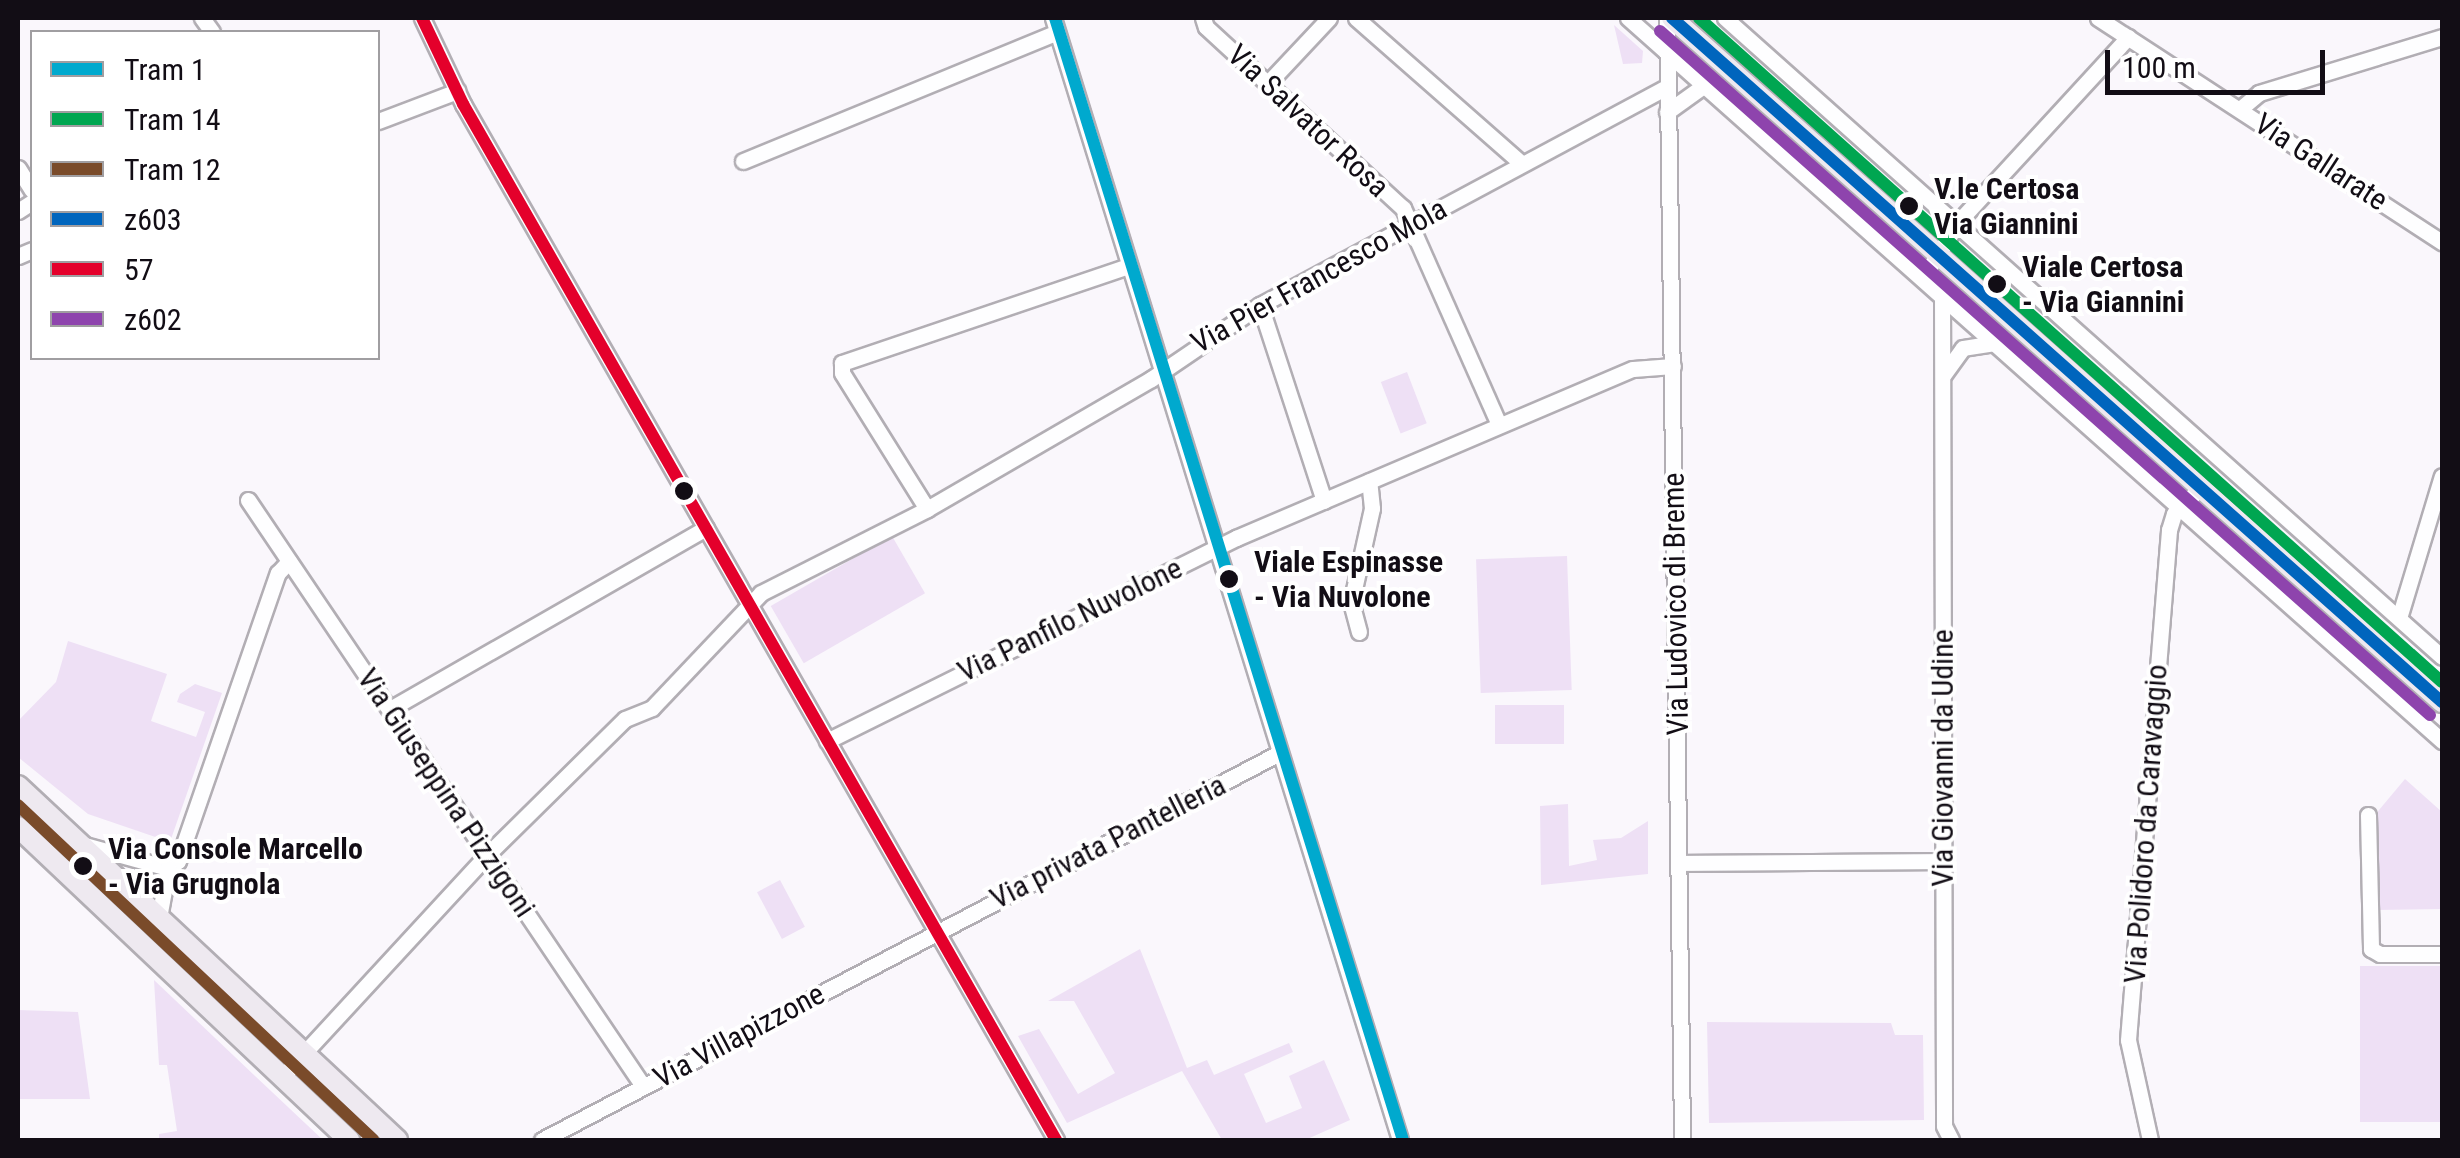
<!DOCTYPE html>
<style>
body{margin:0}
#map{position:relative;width:2460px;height:1158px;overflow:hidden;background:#faf7fc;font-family:"Roboto Condensed",sans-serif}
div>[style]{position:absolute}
.green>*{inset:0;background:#eee0f5;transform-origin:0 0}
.roads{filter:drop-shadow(2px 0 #b2aeb4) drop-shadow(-2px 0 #b2aeb4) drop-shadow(0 2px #b2aeb4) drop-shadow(0 -2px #b2aeb4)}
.minor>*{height:15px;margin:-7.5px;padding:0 7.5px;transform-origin:7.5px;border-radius:7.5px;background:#fefeff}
.major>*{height:20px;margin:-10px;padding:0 10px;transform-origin:10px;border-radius:10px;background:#eee9f0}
.bus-1>*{height:12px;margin:-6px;padding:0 6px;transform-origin:6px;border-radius:6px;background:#0065bd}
.bus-2>*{height:12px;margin:-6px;padding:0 6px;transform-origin:6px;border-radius:6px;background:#e4002b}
.bus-3>*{height:12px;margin:-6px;padding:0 6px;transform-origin:6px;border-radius:6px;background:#8e44ad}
.tram-1>*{height:12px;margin:-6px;padding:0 6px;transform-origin:6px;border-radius:6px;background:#00a9ce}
.tram-2>*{height:12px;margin:-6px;padding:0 6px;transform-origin:6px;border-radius:6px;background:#00a651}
.tram-3>*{height:12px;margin:-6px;padding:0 6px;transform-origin:6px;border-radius:6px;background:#7a4b2a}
.dots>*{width:28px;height:28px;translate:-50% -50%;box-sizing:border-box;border:5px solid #fff;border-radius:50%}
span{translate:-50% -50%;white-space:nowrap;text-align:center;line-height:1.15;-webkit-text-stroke:8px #fff;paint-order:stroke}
.street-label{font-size:30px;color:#120d15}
.stop-label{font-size:30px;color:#120d15;font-weight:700}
.left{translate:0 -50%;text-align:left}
.frame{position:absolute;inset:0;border:20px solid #120d15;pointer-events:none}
.legend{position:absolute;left:30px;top:30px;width:350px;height:330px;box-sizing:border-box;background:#fff;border:2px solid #a09ea1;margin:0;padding:12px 18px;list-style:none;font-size:30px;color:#120d15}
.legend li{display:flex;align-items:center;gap:20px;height:50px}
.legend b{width:50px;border:2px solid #a09ea1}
.scale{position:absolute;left:2105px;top:50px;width:220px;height:45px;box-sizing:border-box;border:5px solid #120d15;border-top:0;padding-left:12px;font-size:30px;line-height:35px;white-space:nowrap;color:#120d15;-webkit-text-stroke:8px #fff;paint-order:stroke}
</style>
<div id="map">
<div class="green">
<i style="clip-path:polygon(1614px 25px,1643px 51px,1642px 63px,1623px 64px)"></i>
<i style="left:1407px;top:372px;width:55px;height:28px;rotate:69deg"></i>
<i style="left:892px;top:536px;width:66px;height:140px;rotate:60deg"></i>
<i style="left:1567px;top:556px;width:134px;height:91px;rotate:88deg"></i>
<i style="clip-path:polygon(68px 641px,167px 674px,151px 721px,196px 737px,205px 712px,177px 702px,180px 694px,195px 684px,222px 693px,170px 842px,88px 814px,18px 757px,18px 721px,56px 682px)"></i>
<i style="left:1495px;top:705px;width:69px;height:39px"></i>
<i style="clip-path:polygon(2405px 779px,2442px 812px,2442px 909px,2376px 910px,2374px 816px)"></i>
<i style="clip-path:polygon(1568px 804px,1569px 866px,1597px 860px,1593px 840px,1621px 838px,1648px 821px,1648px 874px,1541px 885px,1540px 806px)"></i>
<i style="left:780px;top:880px;width:53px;height:26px;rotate:62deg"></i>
<i style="clip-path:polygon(1140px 949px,1187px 1068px,1207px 1060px,1214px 1075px,1289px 1043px,1293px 1052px,1244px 1074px,1266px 1123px,1302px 1108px,1289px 1076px,1324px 1060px,1350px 1120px,1305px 1140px,1222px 1140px,1182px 1071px,1067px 1123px,1018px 1036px,1039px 1029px,1078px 1094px,1115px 1073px,1074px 1001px,1048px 1001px)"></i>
<i style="left:2442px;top:966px;width:156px;height:82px;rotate:90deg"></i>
<i style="clip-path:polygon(154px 980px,254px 1075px,323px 1140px,159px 1140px,159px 1134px,177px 1131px,167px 1065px,159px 1065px)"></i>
<i style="clip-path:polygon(18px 1010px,78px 1012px,90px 1099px,18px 1099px)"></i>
<i style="clip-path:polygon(1707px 1022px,1891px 1023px,1895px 1035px,1923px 1035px,1924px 1120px,1709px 1123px)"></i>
</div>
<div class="roads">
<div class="minor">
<i style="left:202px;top:18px;width:17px;rotate:54deg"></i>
<i style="left:422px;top:18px;width:95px;rotate:64.5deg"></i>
<i style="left:463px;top:104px;width:1194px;rotate:60.21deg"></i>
<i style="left:1053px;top:18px;width:1174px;rotate:72.81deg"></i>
<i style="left:1203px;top:18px;width:9px;rotate:72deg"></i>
<i style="left:1206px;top:27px;width:268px;rotate:42.6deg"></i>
<i style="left:1403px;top:208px;width:237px;rotate:66.1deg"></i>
<i style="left:1356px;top:18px;width:221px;rotate:41.3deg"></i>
<i style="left:1628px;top:18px;width:1089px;rotate:41.61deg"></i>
<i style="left:1667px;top:18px;width:1122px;rotate:89.23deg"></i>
<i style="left:1725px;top:18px;width:960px;rotate:41.71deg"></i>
<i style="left:2098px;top:18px;width:411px;rotate:33.1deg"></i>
<i style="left:1268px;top:83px;width:89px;rotate:-46.8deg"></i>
<i style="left:2240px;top:109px;width:25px;rotate:-40deg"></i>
<i style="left:2259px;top:93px;width:191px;rotate:-17deg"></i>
<i style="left:1667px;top:112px;width:48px;rotate:-35.7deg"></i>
<i style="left:378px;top:121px;width:85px;rotate:-20.8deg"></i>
<i style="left:743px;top:161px;width:339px;rotate:-22.3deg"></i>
<i style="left:18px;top:168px;width:26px;rotate:58deg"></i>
<i style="left:18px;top:211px;width:17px;rotate:-33deg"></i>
<i style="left:18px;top:256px;width:15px;rotate:-23deg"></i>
<i style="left:1924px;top:276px;width:65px;rotate:-57.5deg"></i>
<i style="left:1959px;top:221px;width:250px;rotate:-47.4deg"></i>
<i style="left:1942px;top:292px;width:834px;rotate:89.86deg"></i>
<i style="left:1944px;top:1126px;width:16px;rotate:63deg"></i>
<i style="left:1260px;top:305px;width:206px;rotate:71.9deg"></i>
<i style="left:1944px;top:374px;width:32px;rotate:-54deg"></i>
<i style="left:1963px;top:348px;width:31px;rotate:-9deg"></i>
<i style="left:248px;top:500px;width:707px;rotate:56.02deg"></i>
<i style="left:927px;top:509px;width:160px;rotate:-122deg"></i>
<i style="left:842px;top:373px;width:10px;rotate:-90deg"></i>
<i style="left:842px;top:363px;width:303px;rotate:-18.7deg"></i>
<i style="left:2399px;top:618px;width:148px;rotate:-73.2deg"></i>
<i style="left:1359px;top:632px;width:30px;rotate:-105deg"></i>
<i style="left:1351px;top:603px;width:97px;rotate:-77.5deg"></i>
<i style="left:1372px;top:508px;width:27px;rotate:-96deg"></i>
<i style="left:390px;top:709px;width:364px;rotate:-29.8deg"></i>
<i style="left:827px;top:741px;width:457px;rotate:-26.4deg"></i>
<i style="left:1236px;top:538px;width:431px;rotate:-23.1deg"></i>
<i style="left:1633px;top:369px;width:40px;rotate:-4.3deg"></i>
<i style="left:2368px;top:815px;width:134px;rotate:88.7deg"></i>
<i style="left:2371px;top:949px;width:10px;rotate:29deg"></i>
<i style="left:2380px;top:954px;width:62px"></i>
<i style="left:81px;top:844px;width:90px;rotate:15.4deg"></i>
<i style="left:1680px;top:863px;width:262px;rotate:-0.4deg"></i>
<i style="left:168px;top:868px;width:12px;rotate:-35deg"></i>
<i style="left:178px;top:861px;width:305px;rotate:-70.9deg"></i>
<i style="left:278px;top:573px;width:16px;rotate:-47deg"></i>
<i style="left:159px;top:918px;width:51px;rotate:-79.8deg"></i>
<i style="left:282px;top:1077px;width:304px;rotate:-47.3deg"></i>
<i style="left:488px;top:854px;width:192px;rotate:-44.6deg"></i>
<i style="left:625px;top:719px;width:29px;rotate:-22deg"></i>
<i style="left:652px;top:708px;width:158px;rotate:-46.5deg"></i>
<i style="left:761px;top:593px;width:186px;rotate:-26.8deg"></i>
<i style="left:927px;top:509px;width:259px;rotate:-30.1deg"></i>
<i style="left:1151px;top:379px;width:132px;rotate:-34.2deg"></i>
<i style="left:1260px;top:305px;width:461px;rotate:-28.2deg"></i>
<i style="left:542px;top:1140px;width:832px;rotate:-27.7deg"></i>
<i style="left:2150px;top:1140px;width:102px;rotate:-102.4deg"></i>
<i style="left:2128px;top:1040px;width:512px;rotate:-85.4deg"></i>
<i style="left:2169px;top:530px;width:17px;rotate:-73deg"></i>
<i style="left:2174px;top:514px;width:38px;rotate:-45deg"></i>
</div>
<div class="major">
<i style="left:1672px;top:18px;width:1030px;rotate:41.62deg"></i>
<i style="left:18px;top:786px;width:519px;rotate:43.05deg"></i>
<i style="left:18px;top:827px;width:456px;rotate:43.4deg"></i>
</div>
</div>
<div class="bus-1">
<i style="left:1672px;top:18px;width:1030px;rotate:41.62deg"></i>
</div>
<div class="bus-2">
<i style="left:422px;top:18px;width:95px;rotate:64.5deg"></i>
<i style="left:463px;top:104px;width:1194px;rotate:60.21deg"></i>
</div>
<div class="bus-3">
<i style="left:1660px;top:31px;width:1030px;rotate:41.62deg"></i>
</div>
<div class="tram-1">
<i style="left:1055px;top:18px;width:1175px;rotate:72.77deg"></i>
</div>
<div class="tram-2">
<i style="left:1699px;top:18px;width:996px;rotate:41.79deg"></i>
</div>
<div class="tram-3">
<i style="left:18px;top:805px;width:488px;rotate:43.3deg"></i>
</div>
<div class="dots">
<i style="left:1909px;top:206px;background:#120d15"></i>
<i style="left:1997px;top:284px;background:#120d15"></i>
<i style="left:684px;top:491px;background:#120d15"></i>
<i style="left:1229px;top:579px;background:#120d15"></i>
<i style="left:83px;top:866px;background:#120d15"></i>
</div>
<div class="street-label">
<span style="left:1308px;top:121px;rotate:43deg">Via Salvator Rosa</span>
<span style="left:2321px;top:162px;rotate:33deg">Via Gallarate</span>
<span style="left:1319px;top:276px;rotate:-29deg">Via Pier Francesco Mola</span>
<span style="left:1676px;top:604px;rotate:-91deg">Via Ludovico di Breme</span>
<span style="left:1070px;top:620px;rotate:-26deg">Via Panfilo Nuvolone</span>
<span style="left:1943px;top:758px;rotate:-90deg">Via Giovanni da Udine</span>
<span style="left:446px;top:793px;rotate:56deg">Via Giuseppina Pizzigoni</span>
<span style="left:2146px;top:824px;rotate:-86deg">Via Polidoro da Caravaggio</span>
<span style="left:1108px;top:842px;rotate:-27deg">Via privata Pantelleria</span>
<span style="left:739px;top:1036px;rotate:-28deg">Via Villapizzone</span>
</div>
<div class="stop-label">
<span class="left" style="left:1934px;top:206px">V.le Certosa<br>Via Giannini</span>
<span class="left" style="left:2022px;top:284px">Viale Certosa<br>- Via Giannini</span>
<span class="left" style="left:1254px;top:579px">Viale Espinasse<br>- Via Nuvolone</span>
<span class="left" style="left:108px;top:866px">Via Console Marcello<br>- Via Grugnola</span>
</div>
<div class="frame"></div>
<ul class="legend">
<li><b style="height:12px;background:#00a9ce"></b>Tram 1</li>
<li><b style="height:12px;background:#00a651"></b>Tram 14</li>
<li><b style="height:12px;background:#7a4b2a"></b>Tram 12</li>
<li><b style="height:12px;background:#0065bd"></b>z603</li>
<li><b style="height:12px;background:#e4002b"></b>57</li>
<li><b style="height:12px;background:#8e44ad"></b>z602</li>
</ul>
<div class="scale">100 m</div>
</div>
